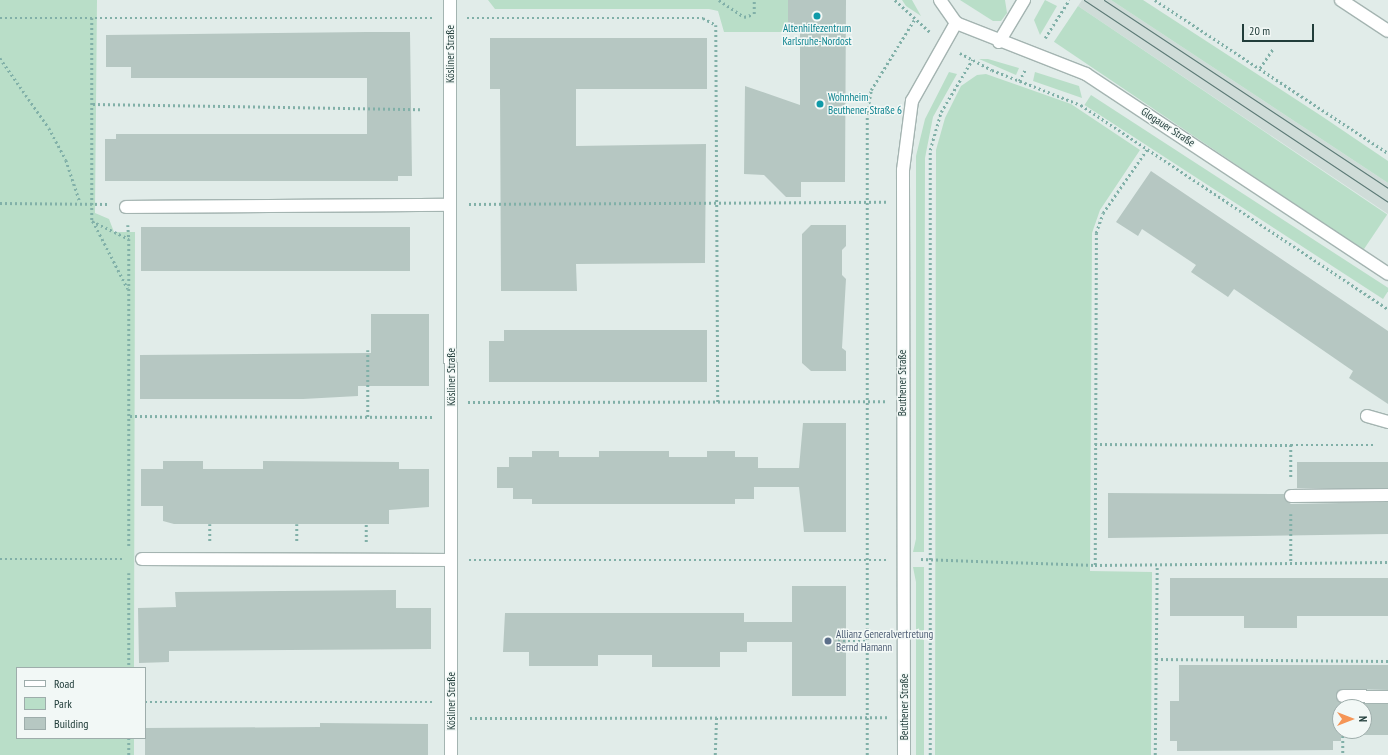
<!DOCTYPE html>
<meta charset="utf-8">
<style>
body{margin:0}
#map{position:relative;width:1388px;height:755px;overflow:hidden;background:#e1ece9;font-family:"PT Sans Narrow",sans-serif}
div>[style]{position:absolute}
.built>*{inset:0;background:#cfdcd8}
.green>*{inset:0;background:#b9dec8;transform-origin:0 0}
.building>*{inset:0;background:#b6c7c2;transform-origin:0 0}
.path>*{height:2.5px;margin-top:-1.25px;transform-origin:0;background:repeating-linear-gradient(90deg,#81b0a8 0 2px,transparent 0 5px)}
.roads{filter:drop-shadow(1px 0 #a4b4b1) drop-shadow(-1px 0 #a4b4b1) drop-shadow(0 1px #a4b4b1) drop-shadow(0 -1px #a4b4b1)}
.service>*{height:12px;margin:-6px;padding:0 6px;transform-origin:6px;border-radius:6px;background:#fff}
.minor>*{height:12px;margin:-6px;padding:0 6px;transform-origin:6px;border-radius:6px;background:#fff}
.tertiary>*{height:12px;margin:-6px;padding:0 6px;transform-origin:6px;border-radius:6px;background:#fff}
.tram>*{height:1px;margin:-0.5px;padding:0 0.5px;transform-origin:0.5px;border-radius:0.5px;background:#5b7975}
.dots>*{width:11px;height:11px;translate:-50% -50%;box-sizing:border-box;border:2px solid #f2f8f6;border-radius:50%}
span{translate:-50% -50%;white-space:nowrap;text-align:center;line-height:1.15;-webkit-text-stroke:3px #f2f8f6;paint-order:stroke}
.culture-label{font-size:11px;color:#0d838f}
.left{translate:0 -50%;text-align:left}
.street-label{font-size:11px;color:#213d3a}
.service-label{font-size:11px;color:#4e5e75}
.legend{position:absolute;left:16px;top:667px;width:130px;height:72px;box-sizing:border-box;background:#f2f8f6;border:1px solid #9eadab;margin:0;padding:5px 7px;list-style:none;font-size:12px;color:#213d3a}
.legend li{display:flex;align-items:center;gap:8px;height:20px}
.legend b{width:20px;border:1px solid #9eadab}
.north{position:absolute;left:1332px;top:699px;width:40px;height:40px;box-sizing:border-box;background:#f2f8f6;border:1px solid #9eadab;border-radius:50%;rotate:90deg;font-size:11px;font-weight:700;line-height:16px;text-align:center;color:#213d3a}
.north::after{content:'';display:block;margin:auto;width:14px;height:18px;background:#f59556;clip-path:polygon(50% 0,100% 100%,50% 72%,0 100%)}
.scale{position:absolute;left:1242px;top:24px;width:72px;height:18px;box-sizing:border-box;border:2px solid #213d3a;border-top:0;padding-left:5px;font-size:12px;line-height:14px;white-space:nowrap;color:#213d3a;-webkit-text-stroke:3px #f2f8f6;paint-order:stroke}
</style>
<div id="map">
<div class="built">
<i style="clip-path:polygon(1082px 0,1111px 0,1388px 183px,1388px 214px,1078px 6px)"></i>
</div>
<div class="green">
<i style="clip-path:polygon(0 0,97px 0,95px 213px,109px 219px,114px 232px,135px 232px,134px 668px,17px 668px,17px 738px,134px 738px,134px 755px,0 755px)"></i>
<i style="clip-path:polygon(488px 0,788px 0,788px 32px,724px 32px,718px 11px,709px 9px,495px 9px)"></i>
<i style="clip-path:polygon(902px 0,912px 0,921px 16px,906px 6px)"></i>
<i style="clip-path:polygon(960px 0,1005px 0,1007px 13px,1001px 21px,993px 21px)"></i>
<i style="clip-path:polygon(1045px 0,1057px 6px,1040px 35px,1034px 20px)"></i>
<i style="clip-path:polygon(1111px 0,1143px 0,1323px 117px,1388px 161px,1388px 183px)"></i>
<i style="left:1078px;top:6px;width:373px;height:43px;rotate:34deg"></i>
<i style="clip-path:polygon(979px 59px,988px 59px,1019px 68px,1016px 75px)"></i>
<i style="clip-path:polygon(949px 72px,957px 74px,933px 117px,925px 158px,924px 552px,913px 552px,916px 539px,916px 156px,925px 119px)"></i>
<i style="clip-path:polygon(1035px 72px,1079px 86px,1082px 98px,1033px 81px)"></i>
<i style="clip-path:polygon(986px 74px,1071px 104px,1140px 150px,1100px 210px,1092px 233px,1090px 571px,1152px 572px,1151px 755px,935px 755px,936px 150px,945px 118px,961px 86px,977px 75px)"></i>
<i style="left:1091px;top:95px;width:356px;height:12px;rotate:33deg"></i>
<i style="clip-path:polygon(913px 567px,924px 567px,924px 755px,916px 755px,916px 582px)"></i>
</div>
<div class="building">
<i style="clip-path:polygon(788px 0,846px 0,845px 182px,801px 182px,801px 197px,786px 197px,764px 175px,744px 174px,745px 86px,800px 105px,800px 32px,788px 32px)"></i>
<i style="clip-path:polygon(367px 32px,410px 32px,412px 176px,398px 176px,398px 181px,105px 181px,105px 139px,116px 139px,116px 134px,367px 134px,367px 78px,131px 78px,131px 67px,106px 67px,106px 35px)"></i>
<i style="clip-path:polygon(490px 38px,707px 38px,707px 89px,576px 89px,576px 146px,706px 144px,705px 263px,576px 264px,577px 291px,501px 291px,500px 89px,490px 89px)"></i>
<i style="clip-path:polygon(1151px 171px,1388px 331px,1388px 404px,1349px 378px,1353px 371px,1234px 289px,1228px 297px,1191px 272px,1196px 265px,1142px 229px,1138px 236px,1116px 222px)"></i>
<i style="clip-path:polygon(811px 225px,846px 225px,846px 246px,842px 250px,842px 275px,846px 279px,842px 348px,846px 351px,846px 371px,811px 371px,802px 363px,802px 234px)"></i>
<i style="left:410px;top:227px;width:44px;height:269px;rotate:90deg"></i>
<i style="clip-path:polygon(371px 314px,429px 314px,429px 386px,358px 386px,358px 396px,303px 399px,140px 399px,140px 355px,371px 353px)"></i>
<i style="clip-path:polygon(504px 330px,707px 330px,707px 382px,489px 382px,489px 341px,504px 341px)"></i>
<i style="clip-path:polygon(803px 423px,846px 423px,846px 532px,804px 532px,799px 487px,754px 487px,754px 499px,735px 499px,735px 504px,532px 504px,532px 499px,513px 499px,513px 488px,497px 488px,497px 467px,509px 467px,509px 457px,532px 457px,532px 451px,559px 451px,559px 457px,599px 457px,599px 451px,669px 451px,669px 457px,707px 457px,707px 451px,735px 451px,735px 457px,758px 457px,758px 468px,799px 468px)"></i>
<i style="clip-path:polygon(163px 461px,203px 461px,203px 469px,263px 469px,263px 461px,399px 462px,399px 469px,429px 469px,429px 507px,389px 510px,389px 524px,174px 524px,163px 521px,163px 506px,141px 506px,141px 469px,163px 469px)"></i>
<i style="left:1297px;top:462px;width:91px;height:26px"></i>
<i style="clip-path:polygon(1108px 493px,1284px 494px,1285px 500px,1291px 504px,1388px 502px,1388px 534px,1108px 538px)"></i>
<i style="clip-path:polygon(1170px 578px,1388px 578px,1388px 616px,1297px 616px,1297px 628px,1244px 628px,1244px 616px,1170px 616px)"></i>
<i style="clip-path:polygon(792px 586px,846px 586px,846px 696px,792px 696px,792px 642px,747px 642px,747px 652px,720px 652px,720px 667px,652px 667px,652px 655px,598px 655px,598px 666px,529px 666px,529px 652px,503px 652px,505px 613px,744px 613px,744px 622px,792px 622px)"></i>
<i style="clip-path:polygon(396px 590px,396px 608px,431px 608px,431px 649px,169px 651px,169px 662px,139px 663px,138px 608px,176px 607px,175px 592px)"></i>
<i style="clip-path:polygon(evenodd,1179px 665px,1388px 665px,1388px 690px,1343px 689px,1336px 696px,1343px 704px,1388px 704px,1388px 735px,1341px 735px,1341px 741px,1333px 741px,1333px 750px,1177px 751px,1177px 741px,1170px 741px,1170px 701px,1179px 701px,1179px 665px,1340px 707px,1364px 707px,1364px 731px,1340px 731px,1340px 707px)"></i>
<i style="clip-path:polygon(320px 723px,428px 724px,428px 755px,145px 755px,145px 728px,320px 727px)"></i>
</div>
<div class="path">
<i style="left:719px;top:0;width:30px;rotate:34deg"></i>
<i style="left:744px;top:17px;width:10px;rotate:-17deg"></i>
<i style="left:754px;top:14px;width:14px;rotate:-90deg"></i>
<i style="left:895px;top:0;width:47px;rotate:42.4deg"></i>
<i style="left:1155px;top:0;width:279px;rotate:33.3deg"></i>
<i style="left:0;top:18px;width:432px"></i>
<i style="left:92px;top:18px;width:203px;rotate:90deg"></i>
<i style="left:92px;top:221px;width:41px;rotate:25.9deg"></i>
<i style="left:129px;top:239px;width:307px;rotate:90deg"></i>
<i style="left:467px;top:18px;width:236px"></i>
<i style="left:703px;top:18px;width:15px;rotate:28deg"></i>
<i style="left:716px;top:25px;width:377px;rotate:89.7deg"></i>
<i style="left:1045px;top:38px;width:45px;rotate:-57.7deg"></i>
<i style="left:960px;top:53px;width:36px;rotate:28deg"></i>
<i style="left:992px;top:70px;width:96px;rotate:21.5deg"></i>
<i style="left:1081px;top:105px;width:369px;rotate:33.6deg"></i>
<i style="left:0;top:58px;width:85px;rotate:55deg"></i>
<i style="left:49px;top:128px;width:36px;rotate:62deg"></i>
<i style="left:66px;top:160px;width:44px;rotate:71.6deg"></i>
<i style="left:1260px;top:68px;width:23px;rotate:-56deg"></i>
<i style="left:1019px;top:81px;width:13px;rotate:-61deg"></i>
<i style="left:93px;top:104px;width:327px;rotate:0.9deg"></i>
<i style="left:0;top:203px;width:109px;rotate:0.5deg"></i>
<i style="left:469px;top:204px;width:417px;rotate:-0.3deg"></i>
<i style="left:93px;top:221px;width:76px;rotate:62.8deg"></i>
<i style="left:128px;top:225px;width:14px;rotate:86deg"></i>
<i style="left:368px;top:350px;width:67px;rotate:90deg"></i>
<i style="left:468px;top:402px;width:417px;rotate:-0.1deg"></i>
<i style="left:130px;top:416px;width:303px;rotate:0.2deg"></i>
<i style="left:1095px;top:444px;width:196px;rotate:0.3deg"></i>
<i style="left:1291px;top:445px;width:34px;rotate:90deg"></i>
<i style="left:1291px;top:445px;width:84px"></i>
<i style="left:1291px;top:514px;width:49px;rotate:90deg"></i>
<i style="left:210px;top:524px;width:18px;rotate:90deg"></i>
<i style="left:297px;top:524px;width:18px;rotate:90deg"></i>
<i style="left:366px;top:542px;width:18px;rotate:-90deg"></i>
<i style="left:0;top:559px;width:125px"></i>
<i style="left:921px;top:559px;width:174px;rotate:2deg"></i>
<i style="left:1095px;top:565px;width:293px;rotate:-0.6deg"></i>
<i style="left:469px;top:560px;width:417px"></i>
<i style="left:1095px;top:565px;width:332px;rotate:-89.8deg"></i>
<i style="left:1096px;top:233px;width:21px;rotate:-71deg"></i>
<i style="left:1103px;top:213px;width:79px;rotate:-55.3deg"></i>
<i style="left:129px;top:573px;width:95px;rotate:90deg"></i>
<i style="left:838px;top:641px;width:29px"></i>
<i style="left:1156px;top:659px;width:232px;rotate:0.5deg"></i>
<i style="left:145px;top:702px;width:288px"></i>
<i style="left:470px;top:718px;width:417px;rotate:-0.1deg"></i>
<i style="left:1343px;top:731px;width:24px;rotate:90deg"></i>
<i style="left:129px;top:738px;width:17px;rotate:90deg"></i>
<i style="left:715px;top:755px;width:38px;rotate:-88deg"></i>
<i style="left:867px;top:755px;width:642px;rotate:-90deg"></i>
<i style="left:867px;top:113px;width:23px;rotate:-80deg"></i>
<i style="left:871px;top:90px;width:82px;rotate:-58.4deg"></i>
<i style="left:930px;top:755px;width:605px;rotate:-90deg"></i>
<i style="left:930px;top:150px;width:40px;rotate:-74deg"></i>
<i style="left:941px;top:112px;width:61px;rotate:-59.2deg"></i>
<i style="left:1155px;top:755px;width:190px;rotate:-89.4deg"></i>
</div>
<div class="roads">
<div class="service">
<i style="left:999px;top:42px;width:49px;rotate:-59.2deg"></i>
<i style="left:126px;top:207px;width:324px;rotate:-0.4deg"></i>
<i style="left:1367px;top:416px;width:22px;rotate:16deg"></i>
<i style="left:1291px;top:496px;width:97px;rotate:-0.6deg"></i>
<i style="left:142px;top:559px;width:309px;rotate:0.2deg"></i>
<i style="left:1343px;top:696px;width:45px;rotate:1.3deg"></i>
</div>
<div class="minor">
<i style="left:450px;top:0;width:755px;rotate:89.92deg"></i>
<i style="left:1341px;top:0;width:56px;rotate:33.4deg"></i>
<i style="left:956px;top:23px;width:140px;rotate:21.4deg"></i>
<i style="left:1086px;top:74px;width:362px;rotate:33.5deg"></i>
</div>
<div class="tertiary">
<i style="left:904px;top:755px;width:585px;rotate:-90.1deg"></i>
<i style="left:903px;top:170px;width:70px;rotate:-82.6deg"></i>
<i style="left:912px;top:101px;width:90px;rotate:-60.6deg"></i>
<i style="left:956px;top:23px;width:28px;rotate:-125deg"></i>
</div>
</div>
<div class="tram">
<i style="left:1084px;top:0;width:365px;rotate:33.6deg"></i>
<i style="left:1104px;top:0;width:341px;rotate:33.5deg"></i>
</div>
<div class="dots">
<i style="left:817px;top:16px;background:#0f9aa8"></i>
<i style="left:820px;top:104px;background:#0f9aa8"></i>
<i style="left:828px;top:641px;background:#5c6f8a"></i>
</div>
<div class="culture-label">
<span style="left:817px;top:35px">Altenhilfezentrum<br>Karlsruhe-Nordost</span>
<span class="left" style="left:828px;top:104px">Wohnheim<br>Beuthener Straße 6</span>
</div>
<div class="street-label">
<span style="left:450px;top:54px;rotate:-90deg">Kösliner Straße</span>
<span style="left:1168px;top:127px;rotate:33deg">Glogauer Straße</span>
<span style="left:451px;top:377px;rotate:-90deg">Kösliner Straße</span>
<span style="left:902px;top:383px;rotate:-90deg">Beuthener Straße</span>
<span style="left:451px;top:701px;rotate:-90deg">Kösliner Straße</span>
<span style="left:904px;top:707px;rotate:-90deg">Beuthener Straße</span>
</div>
<div class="service-label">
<span class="left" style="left:836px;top:641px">Allianz Generalvertretung<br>Bernd Hamann</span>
</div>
<ul class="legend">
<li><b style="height:5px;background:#fff"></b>Road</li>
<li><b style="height:11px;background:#b9dec8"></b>Park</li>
<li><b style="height:11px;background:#b6c7c2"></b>Building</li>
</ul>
<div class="north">N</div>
<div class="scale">20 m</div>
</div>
